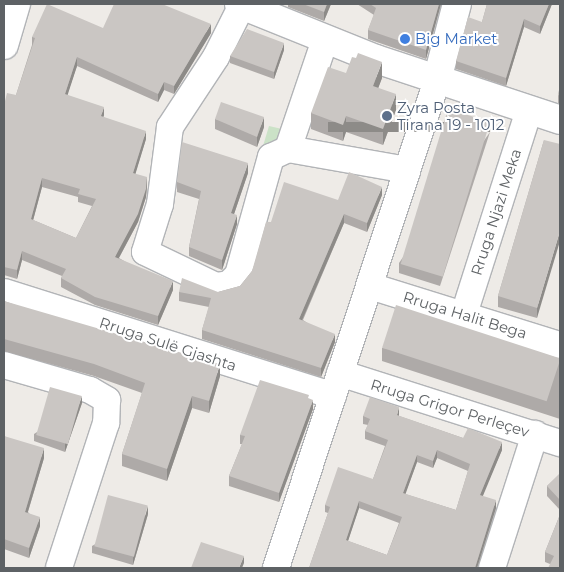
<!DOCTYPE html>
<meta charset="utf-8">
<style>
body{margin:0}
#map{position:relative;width:564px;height:572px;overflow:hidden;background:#eeebe7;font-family:Montserrat,sans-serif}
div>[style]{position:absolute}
.green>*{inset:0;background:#cbe2c7}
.roads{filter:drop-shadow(1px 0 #b2b4b7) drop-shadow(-1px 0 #b2b4b7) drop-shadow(0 1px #b2b4b7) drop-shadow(0 -1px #b2b4b7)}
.minor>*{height:26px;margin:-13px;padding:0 13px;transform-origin:13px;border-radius:13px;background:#fff}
.tertiary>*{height:28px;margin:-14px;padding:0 14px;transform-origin:14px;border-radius:14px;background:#fff}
.secondary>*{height:28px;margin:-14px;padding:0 14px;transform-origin:14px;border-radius:14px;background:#fff}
.wall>*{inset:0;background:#aeaaa8}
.shaded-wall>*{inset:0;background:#8d8b88;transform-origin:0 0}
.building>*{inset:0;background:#cac6c3;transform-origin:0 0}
.dots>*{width:14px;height:14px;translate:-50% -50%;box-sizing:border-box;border:2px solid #fff;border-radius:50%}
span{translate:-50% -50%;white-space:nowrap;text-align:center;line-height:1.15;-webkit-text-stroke:4px #fff;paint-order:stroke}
.shop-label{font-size:15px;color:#366cbe}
.left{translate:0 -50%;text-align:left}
.service-label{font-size:15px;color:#4e5e75}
.street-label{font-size:15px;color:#5e6265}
.frame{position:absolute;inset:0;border:5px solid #5e6265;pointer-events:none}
</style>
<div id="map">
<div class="green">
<i style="clip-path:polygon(269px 126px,291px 131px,260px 156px)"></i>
</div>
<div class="roads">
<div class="minor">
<i style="left:242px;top:5px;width:58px;rotate:116.6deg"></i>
<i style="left:216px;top:57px;width:84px;rotate:123.3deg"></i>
<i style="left:170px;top:127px;width:78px;rotate:97.4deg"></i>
<i style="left:160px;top:204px;width:50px;rotate:107.4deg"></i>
<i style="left:145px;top:252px;width:79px;rotate:25.6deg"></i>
<i style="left:216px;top:286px;width:13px;rotate:-9deg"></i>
<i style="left:229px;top:284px;width:13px;rotate:-45deg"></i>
<i style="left:238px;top:275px;width:123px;rotate:-74.4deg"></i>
<i style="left:271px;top:157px;width:19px;rotate:-25deg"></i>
<i style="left:288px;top:149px;width:115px;rotate:-71.3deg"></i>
<i style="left:288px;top:149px;width:121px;rotate:10deg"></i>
<i style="left:370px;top:286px;width:199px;rotate:17.3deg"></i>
<i style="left:4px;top:292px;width:345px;rotate:17.5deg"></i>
<i style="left:464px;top:314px;width:214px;rotate:-72.3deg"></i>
<i style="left:4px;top:365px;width:90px;rotate:16.2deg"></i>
<i style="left:90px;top:390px;width:20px;rotate:30deg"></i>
<i style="left:107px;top:400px;width:23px;rotate:92deg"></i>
<i style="left:106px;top:423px;width:152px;rotate:108deg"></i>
<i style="left:340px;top:373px;width:231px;rotate:17.7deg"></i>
<i style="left:276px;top:568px;width:514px;rotate:-71.74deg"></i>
<i style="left:492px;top:568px;width:141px;rotate:-72.2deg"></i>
</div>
<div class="tertiary">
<i style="left:4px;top:45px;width:43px;rotate:-73.7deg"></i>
<i style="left:437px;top:80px;width:79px;rotate:-75.3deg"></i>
</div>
<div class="secondary">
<i style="left:239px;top:4px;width:148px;rotate:21.9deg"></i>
<i style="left:376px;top:59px;width:194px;rotate:18.3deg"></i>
</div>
</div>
<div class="wall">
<i style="clip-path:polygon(288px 4px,331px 4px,324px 21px,288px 7px)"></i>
<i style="clip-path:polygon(357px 4px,441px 4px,426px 59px,368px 39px,368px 30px,374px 15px)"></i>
<i style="clip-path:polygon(487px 4px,552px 4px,540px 34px,524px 27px,506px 86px,456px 69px,456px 61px,482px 22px)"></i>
<i style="clip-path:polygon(evenodd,103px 28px,211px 33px,174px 94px,164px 90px,158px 102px,77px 66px,67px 95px,104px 115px,103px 117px,146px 139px,135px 174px,147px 186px,146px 197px,138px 222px,119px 258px,173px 290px,158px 325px,95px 305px,61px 287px,61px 278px,62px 276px,22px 260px,17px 279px,4px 275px,4px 105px,16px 95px,32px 45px,32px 37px,103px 28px,42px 187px,78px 197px,78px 202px,92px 206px,76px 238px,33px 220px,42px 187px)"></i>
<i style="clip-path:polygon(284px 50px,274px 79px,230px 63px,230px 56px)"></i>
<i style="clip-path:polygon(346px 73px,382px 78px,378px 88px,396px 110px,383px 145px,346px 132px,343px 141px,311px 129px,311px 113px)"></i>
<i style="clip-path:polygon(560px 86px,560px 104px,558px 103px,558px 95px)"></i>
<i style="clip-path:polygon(215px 119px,264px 127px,257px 147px,215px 129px)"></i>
<i style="clip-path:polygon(490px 132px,440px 286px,399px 273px,399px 263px)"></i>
<i style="clip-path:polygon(544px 140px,537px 318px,498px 307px,498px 296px)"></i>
<i style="clip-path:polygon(248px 173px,234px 214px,237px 224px,222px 270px,189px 256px,189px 247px,199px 199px,177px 192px,177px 182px)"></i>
<i style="clip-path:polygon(382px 195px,367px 232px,344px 223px,303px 320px,335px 342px,321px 377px,202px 339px,202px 330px,209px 307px,179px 301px,179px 292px,218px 292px,240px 286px,252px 271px,271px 222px,338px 200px)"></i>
<i style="clip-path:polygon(4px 301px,220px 376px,209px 413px,192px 408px,167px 481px,122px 466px,122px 454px,142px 393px,94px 376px,4px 351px)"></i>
<i style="clip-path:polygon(382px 348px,560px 359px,560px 419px,382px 361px)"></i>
<i style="clip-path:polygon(309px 399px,313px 409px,279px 502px,229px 486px,229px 476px,242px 444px,240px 444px,240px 435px)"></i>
<i style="clip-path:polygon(82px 403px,65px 452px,34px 441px,34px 434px)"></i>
<i style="clip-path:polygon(evenodd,399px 415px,399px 416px,463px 438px,502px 450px,482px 496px,496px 508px,477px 568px,309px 568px,328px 513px,325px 512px,325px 505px,373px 479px,385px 446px,365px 439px,365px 431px,368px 425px,363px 424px,363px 416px,399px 415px,437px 458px,468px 471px,456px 510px,405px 494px,417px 462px,433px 468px,437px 458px,399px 415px,359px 508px,399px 523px,387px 555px,348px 541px,359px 508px)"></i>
<i style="clip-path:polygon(4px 436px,44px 458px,28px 512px,40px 526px,29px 558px,4px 549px)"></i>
<i style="clip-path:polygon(560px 474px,560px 510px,547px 496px,547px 486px)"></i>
<i style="clip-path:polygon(148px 514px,133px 565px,92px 553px,92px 546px)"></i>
<i style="clip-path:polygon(559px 517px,560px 568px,545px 562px,545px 552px)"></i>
</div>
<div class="shaded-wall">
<i style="clip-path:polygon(327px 4px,331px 4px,324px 21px,324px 12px)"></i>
<i style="clip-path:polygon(439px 4px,441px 4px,426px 59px,426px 50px)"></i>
<i style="clip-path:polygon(549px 4px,552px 4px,540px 34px,540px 26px)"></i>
<i style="clip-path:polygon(524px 19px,524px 27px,506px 86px,506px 78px)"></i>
<i style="clip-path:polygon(211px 24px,211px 33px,174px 94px,174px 86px)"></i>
<i style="clip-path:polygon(284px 43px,284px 50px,274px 79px,274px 72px)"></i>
<i style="clip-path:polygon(77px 57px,77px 66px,65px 103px,65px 94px)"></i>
<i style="clip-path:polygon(382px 62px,382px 78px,373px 102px,373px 86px)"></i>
<i style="clip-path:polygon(164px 82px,164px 90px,158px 102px,158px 94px)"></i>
<i style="clip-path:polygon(396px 94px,396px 110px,383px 145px,383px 129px)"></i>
<i style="clip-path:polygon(104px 107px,104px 115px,101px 125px,101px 116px)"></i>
<i style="clip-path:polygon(346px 116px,346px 132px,343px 141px,343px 125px)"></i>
<i style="clip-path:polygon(264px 117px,264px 127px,257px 147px,257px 137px)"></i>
<i style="left:490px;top:122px;width:10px;height:162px;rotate:90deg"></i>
<i style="clip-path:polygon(146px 131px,146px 139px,133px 182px,133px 173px)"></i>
<i style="clip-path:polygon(248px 163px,248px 173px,231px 223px,231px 213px)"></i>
<i style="clip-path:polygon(147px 177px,147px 186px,146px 197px,138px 222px,115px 265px,115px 257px)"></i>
<i style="clip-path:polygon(42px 178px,42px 187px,31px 228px,31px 219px)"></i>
<i style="clip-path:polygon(382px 187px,382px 195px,367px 232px,367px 223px)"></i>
<i style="clip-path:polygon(344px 214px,344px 223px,299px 327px,299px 319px)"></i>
<i style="clip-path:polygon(237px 215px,237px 224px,222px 270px,222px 260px)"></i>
<i style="clip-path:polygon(560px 231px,560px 241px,537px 318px,537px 308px)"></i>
<i style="clip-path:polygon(22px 251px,22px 260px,17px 279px,17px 270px)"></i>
<i style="clip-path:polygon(173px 281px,173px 290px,158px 325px,158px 316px)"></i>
<i style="clip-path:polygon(335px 334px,335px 342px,321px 377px,321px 368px)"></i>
<i style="clip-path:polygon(220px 364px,220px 376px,209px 413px,209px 401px)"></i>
<i style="clip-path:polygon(82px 396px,82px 403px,65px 452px,65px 444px)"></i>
<i style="clip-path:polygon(192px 396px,192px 408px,167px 481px,167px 469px)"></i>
<i style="clip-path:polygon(313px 400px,313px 409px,279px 502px,279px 493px)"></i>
<i style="clip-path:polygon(399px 407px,399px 415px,397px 422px,397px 415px)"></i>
<i style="clip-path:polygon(502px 442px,502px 450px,480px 503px,480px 495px)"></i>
<i style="clip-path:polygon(44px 448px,44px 458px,25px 521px,25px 512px)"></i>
<i style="clip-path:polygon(437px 450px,437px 458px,433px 468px,433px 461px)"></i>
<i style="clip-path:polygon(417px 455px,417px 462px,403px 501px,403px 493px)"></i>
<i style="clip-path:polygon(496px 500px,496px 508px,477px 568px,475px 568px)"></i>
<i style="clip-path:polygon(359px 501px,359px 508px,346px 547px,346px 540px)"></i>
<i style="clip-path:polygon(148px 506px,148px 514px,133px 565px,133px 558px)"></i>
<i style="clip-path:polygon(40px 517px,40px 526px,29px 558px,29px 548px)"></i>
<i style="clip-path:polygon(244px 556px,244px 563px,242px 568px,239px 568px)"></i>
</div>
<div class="building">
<i style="clip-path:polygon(evenodd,47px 4px,103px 28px,114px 4px,162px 4px,211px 24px,174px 86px,164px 82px,158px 94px,77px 57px,65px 94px,104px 107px,101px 116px,146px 131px,133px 173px,147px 177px,146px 189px,138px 214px,115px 257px,173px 281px,158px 316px,95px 297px,61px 278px,66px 269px,22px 251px,17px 270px,4px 267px,4px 105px,7px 93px,16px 95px,35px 38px,32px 37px,47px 4px,42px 178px,80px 189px,78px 194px,96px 199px,76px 238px,31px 219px,42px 178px)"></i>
<i style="clip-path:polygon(303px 4px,327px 4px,324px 12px)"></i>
<i style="clip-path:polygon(370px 4px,439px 4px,426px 50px,368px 30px,376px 8px)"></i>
<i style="clip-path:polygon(487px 4px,549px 4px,540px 26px,524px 19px,506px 78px,456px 61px,468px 17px,482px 22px)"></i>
<i style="clip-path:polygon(247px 29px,284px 43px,274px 72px,230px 56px)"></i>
<i style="clip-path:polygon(358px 53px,382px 62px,373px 86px,396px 94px,383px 129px,346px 116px,343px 125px,311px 113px,328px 67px,346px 73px,352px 57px,356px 58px)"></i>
<i style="clip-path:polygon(560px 86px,560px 96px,558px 95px)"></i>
<i style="clip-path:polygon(221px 102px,264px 117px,257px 137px,215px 119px)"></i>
<i style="left:448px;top:109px;width:44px;height:162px;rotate:17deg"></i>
<i style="clip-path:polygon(544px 140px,560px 144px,560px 231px,537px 308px,498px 296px)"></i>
<i style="clip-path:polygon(182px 142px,248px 163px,231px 213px,237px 215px,222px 260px,189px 247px,201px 191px,177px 182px)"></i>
<i style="clip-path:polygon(349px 172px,382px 187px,367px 223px,344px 214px,299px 319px,335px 334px,321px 368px,202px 330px,211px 298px,179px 292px,182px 278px,218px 292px,240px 286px,252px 271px,266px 222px,271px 222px,284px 182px,338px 200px)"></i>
<i style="clip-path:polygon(4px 301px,220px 364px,209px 401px,192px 396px,167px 469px,122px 454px,145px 383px,94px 364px,4px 339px)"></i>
<i style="left:396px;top:305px;width:173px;height:45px;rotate:18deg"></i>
<i style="clip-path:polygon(260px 380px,309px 395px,308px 398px,313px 400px,279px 493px,229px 476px,245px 436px,240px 435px)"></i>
<i style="left:50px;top:387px;width:33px;height:50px;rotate:16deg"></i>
<i style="clip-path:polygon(evenodd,370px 397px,399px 407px,397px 415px,463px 438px,468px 428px,502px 442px,480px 495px,496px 500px,475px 568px,309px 568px,330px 507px,325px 505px,338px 467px,373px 479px,388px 440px,365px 431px,370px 419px,363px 416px,370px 397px,437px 450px,470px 464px,456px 510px,403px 493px,417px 455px,433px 461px,437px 450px,370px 397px,359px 501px,402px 517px,387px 555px,346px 540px,359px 501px)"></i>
<i style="clip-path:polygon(4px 436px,44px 448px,25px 512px,40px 517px,29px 548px,4px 539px)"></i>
<i style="clip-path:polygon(560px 473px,560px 500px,547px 486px)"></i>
<i style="left:108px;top:495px;width:41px;height:53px;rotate:15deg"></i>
<i style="clip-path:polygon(559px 517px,560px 518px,560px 568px,548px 568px,554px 556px,545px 552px)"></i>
<i style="clip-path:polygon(201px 542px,244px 556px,239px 568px,191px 568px)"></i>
</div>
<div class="dots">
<i style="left:405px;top:39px;background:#3f7fe0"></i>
<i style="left:387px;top:116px;background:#5c6f8a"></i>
</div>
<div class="shop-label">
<span class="left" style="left:415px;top:39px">Big Market</span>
</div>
<div class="service-label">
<span class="left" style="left:397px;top:116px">Zyra Posta<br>Tirana 19 - 1012</span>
</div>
<div class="street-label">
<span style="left:496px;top:212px;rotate:-72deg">Rruga Njazi Meka</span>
<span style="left:465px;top:315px;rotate:17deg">Rruga Halit Bega</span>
<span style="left:168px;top:344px;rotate:18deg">Rruga Sulë Gjashta</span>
<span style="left:450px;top:408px;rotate:17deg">Rruga Grigor Perleçev</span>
</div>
<div class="frame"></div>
</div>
